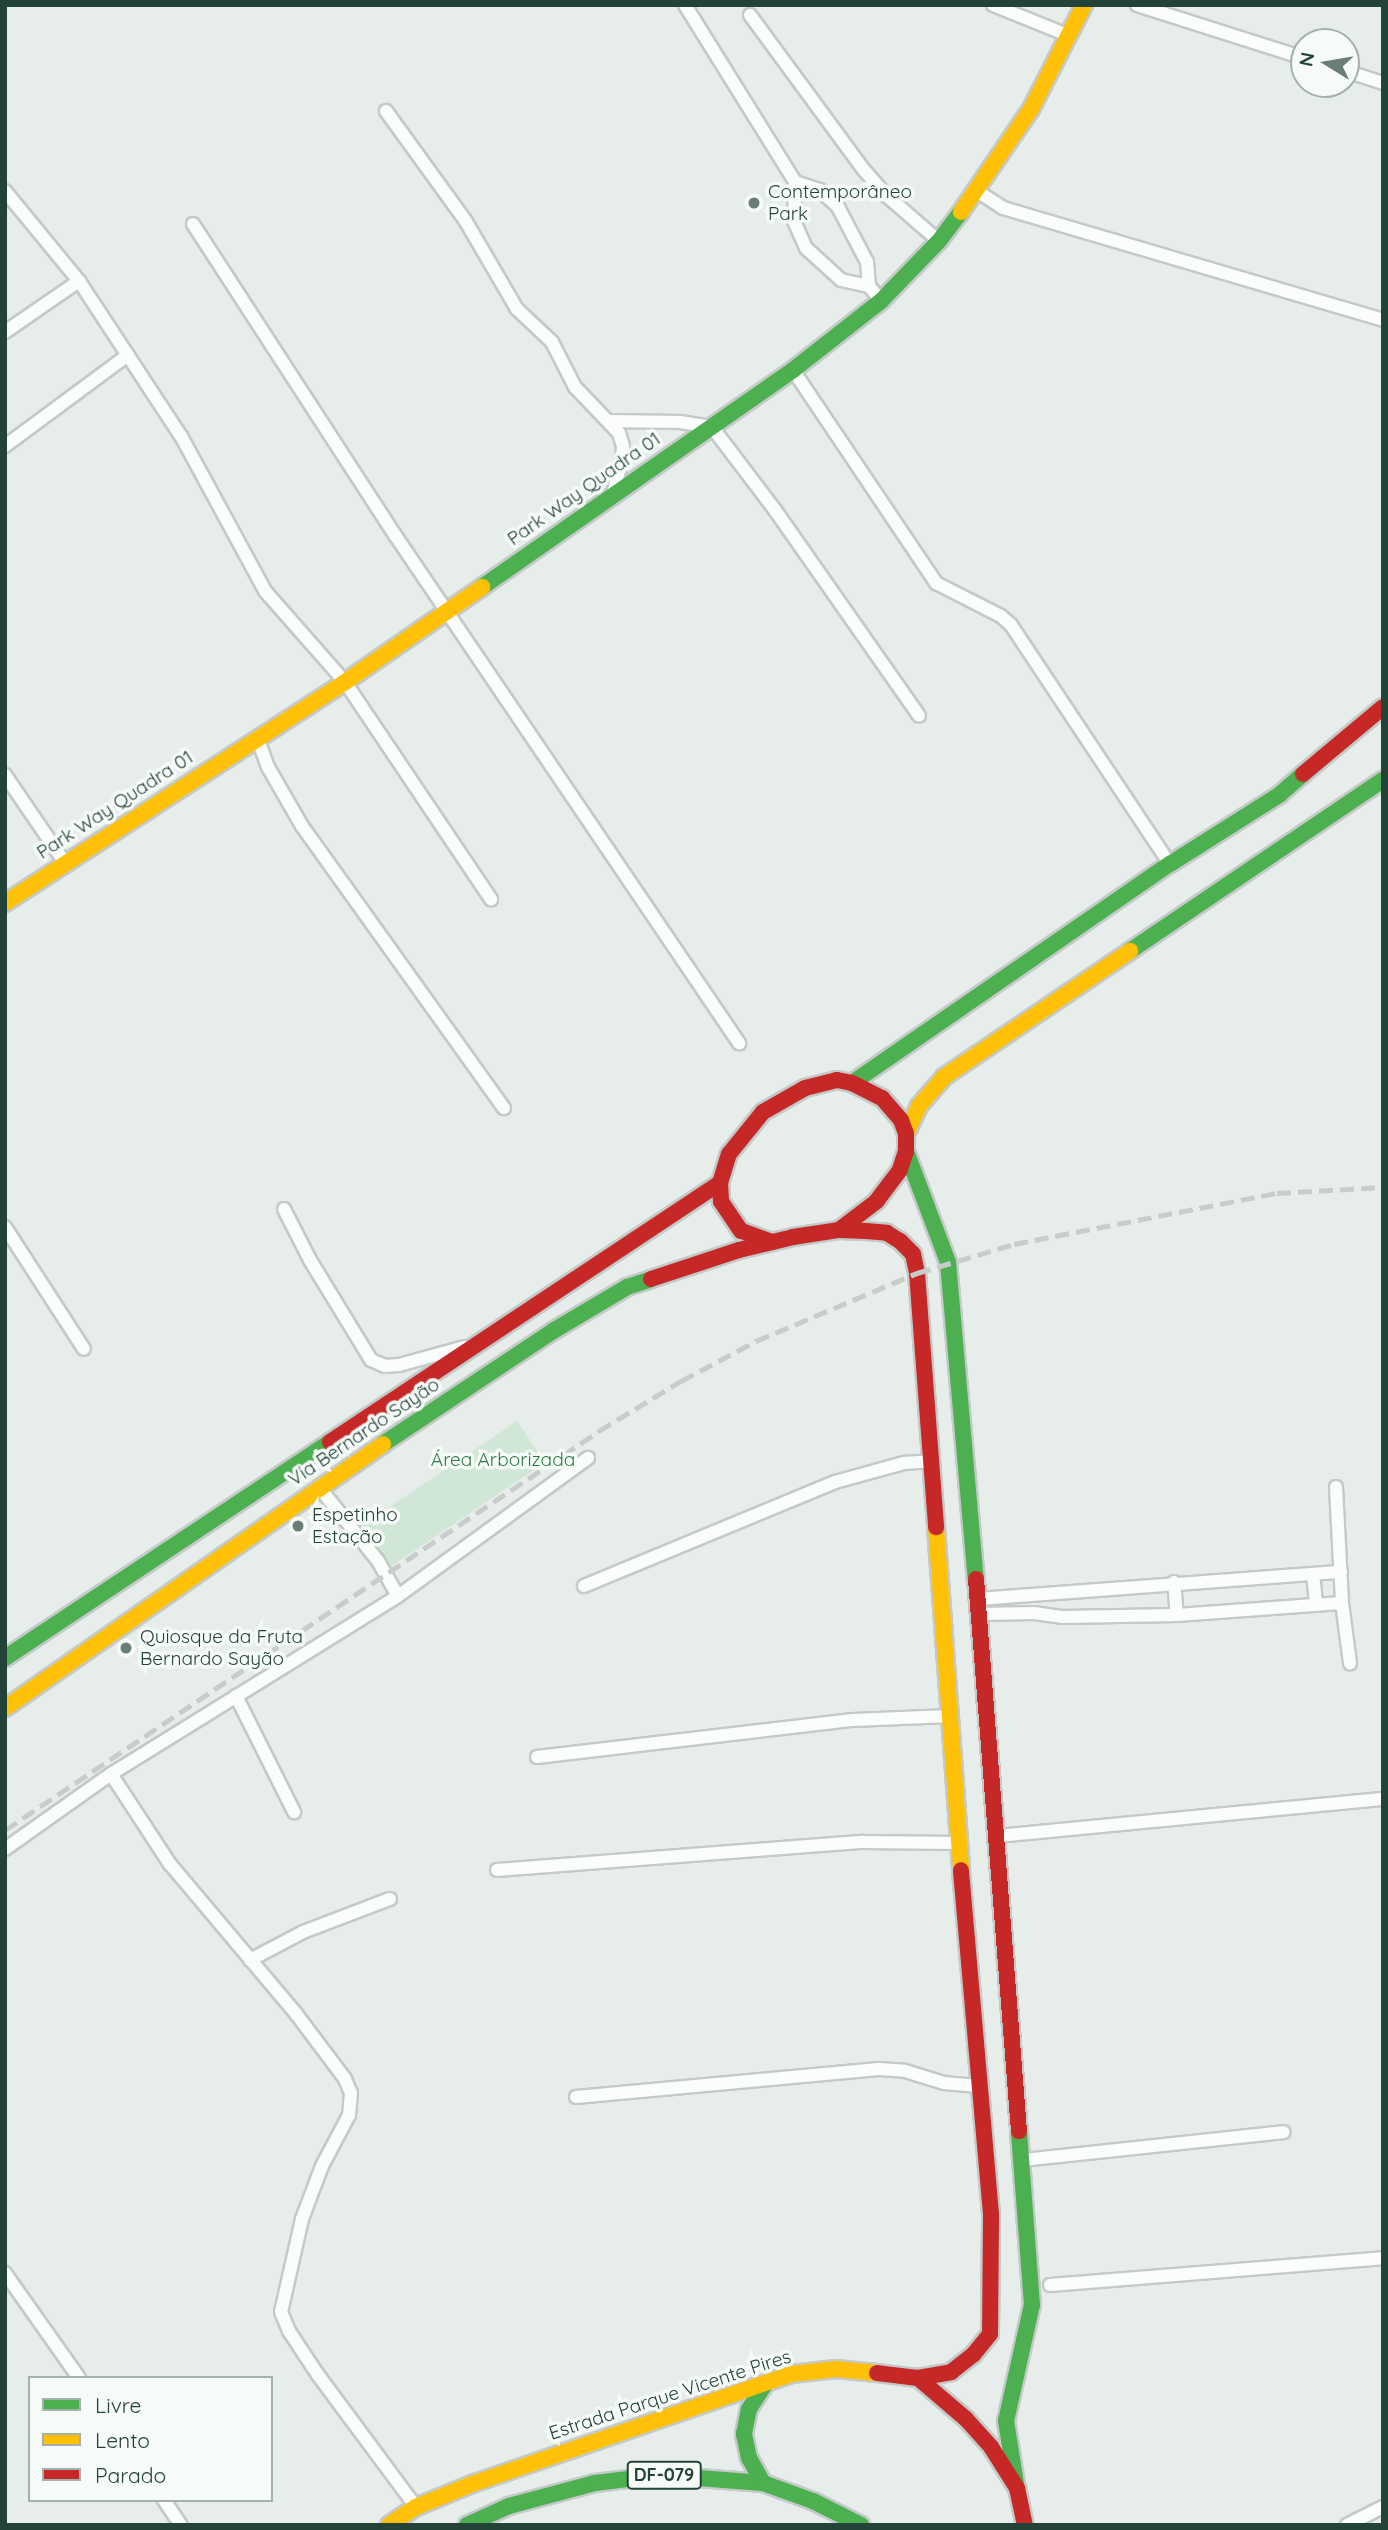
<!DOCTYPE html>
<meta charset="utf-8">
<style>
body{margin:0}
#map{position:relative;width:1388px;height:2530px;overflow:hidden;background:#e7edea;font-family:Quicksand,sans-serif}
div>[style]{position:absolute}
.green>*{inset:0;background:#d0e6d6;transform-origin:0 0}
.roads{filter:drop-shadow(2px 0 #c4cac7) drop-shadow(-2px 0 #c4cac7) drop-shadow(0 2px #c4cac7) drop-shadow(0 -2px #c4cac7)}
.street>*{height:12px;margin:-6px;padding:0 6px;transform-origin:6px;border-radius:6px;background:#fbfcfc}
.fast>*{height:16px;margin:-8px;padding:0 8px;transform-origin:8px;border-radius:8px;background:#4caf50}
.slow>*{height:16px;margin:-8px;padding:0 8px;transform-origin:8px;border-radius:8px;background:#ffc107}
.jam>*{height:16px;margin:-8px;padding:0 8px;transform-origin:8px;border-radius:8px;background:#c62828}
.rail>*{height:4.5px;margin-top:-2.25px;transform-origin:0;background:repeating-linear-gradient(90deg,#c8cdcb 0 14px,transparent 0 21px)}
.dots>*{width:19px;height:19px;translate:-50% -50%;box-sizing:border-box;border:4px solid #f6fbf8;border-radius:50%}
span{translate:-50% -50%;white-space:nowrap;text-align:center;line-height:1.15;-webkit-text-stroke:7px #f6fbf8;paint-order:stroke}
.shield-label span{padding:2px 5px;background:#f6fbf8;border:2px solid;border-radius:5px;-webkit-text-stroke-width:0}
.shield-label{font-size:18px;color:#234238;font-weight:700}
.poi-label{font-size:19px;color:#234238}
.left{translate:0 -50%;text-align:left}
.street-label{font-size:19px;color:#234238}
.park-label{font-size:19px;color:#2b7b45}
.frame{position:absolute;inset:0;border:7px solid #234238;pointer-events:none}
.legend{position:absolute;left:28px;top:2376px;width:245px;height:126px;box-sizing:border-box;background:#f6fbf8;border:2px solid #a2b1ab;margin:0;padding:9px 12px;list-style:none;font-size:21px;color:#234238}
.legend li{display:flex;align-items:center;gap:14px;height:35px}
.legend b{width:35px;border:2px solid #a2b1ab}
.north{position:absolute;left:1290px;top:28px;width:70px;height:70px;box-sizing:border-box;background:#f6fbf8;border:2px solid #a2b1ab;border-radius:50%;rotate:281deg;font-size:19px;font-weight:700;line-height:28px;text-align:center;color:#234238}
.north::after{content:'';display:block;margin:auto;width:24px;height:32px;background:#687e76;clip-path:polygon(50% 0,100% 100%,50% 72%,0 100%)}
</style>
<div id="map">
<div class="green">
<i style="left:517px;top:1421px;width:50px;height:191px;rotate:56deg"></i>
</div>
<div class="roads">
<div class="street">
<i style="left:685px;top:5px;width:208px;rotate:58.1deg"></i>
<i style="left:795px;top:182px;width:39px;rotate:91deg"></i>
<i style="left:794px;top:221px;width:30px;rotate:66deg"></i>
<i style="left:806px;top:248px;width:47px;rotate:42.4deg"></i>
<i style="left:841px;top:280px;width:29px;rotate:12deg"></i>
<i style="left:993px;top:5px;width:83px;rotate:21.9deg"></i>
<i style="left:1137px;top:5px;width:175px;rotate:17.6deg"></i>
<i style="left:750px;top:15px;width:192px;rotate:53.7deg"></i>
<i style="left:864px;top:170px;width:35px;rotate:49deg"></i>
<i style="left:887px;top:196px;width:69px;rotate:40.9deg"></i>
<i style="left:1346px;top:71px;width:39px;rotate:18deg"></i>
<i style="left:386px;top:111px;width:135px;rotate:54.1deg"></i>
<i style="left:465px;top:220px;width:103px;rotate:59.7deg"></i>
<i style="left:517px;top:309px;width:48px;rotate:43.3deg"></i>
<i style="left:552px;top:342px;width:51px;rotate:62.9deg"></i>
<i style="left:575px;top:387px;width:64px;rotate:46.3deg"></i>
<i style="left:619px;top:433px;width:14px;rotate:73deg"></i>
<i style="left:623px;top:446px;width:14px;rotate:94deg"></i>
<i style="left:622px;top:460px;width:34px;rotate:105deg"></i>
<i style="left:795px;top:182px;width:26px;rotate:18deg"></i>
<i style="left:820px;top:190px;width:25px;rotate:43deg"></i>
<i style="left:838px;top:207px;width:62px;rotate:62.2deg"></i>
<i style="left:867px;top:262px;width:24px;rotate:85deg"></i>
<i style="left:869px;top:286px;width:19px;rotate:51deg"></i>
<i style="left:5px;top:191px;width:117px;rotate:50.6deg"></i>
<i style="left:79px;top:281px;width:186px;rotate:56.7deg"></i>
<i style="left:181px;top:436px;width:176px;rotate:61.5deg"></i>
<i style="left:265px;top:591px;width:121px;rotate:48.7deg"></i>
<i style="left:345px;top:682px;width:262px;rotate:56.1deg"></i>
<i style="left:977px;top:191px;width:31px;rotate:33deg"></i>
<i style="left:1003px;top:208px;width:396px;rotate:16.4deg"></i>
<i style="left:193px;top:224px;width:371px;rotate:57deg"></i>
<i style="left:395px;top:535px;width:614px;rotate:55.9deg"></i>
<i style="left:5px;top:332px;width:90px;rotate:-34.6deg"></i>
<i style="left:793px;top:370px;width:257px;rotate:56.1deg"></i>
<i style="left:936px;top:583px;width:73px;rotate:26.9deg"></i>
<i style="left:1001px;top:616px;width:13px;rotate:42deg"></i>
<i style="left:1011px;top:625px;width:287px;rotate:56.4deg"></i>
<i style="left:609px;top:421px;width:71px;rotate:0.8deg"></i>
<i style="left:680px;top:422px;width:32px;rotate:9deg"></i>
<i style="left:712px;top:427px;width:104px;rotate:52.8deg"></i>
<i style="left:775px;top:510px;width:251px;rotate:55deg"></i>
<i style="left:5px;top:446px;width:153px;rotate:-36.5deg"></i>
<i style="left:257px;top:737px;width:32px;rotate:70deg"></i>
<i style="left:268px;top:767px;width:68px;rotate:60deg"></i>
<i style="left:302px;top:826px;width:347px;rotate:54.4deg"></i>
<i style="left:5px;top:775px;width:107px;rotate:55.7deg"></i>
<i style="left:284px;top:1209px;width:57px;rotate:63deg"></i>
<i style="left:310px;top:1260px;width:117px;rotate:58.6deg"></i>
<i style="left:371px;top:1360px;width:15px;rotate:23deg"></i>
<i style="left:385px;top:1366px;width:14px;rotate:-4deg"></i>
<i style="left:399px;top:1365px;width:68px;rotate:-15.3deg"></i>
<i style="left:5px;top:1227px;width:145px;rotate:57.1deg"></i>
<i style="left:319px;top:1487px;width:95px;rotate:51.4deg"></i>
<i style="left:378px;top:1561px;width:40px;rotate:60.3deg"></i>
<i style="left:1336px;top:1487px;width:116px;rotate:87deg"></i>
<i style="left:1342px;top:1603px;width:61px;rotate:82.4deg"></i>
<i style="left:1313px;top:1574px;width:30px;rotate:84deg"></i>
<i style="left:1174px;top:1582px;width:33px;rotate:85deg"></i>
<i style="left:584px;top:1586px;width:272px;rotate:-22.5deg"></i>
<i style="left:835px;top:1482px;width:72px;rotate:-15.4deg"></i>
<i style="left:904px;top:1463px;width:29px;rotate:-4deg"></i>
<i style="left:978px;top:1599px;width:364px;rotate:-4.3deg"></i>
<i style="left:979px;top:1614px;width:55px;rotate:-1deg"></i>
<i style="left:1034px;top:1613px;width:28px;rotate:8deg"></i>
<i style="left:1062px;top:1617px;width:115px;rotate:-1deg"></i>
<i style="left:1177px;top:1615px;width:165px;rotate:-4.2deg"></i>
<i style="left:236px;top:1696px;width:130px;rotate:63.4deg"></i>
<i style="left:537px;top:1757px;width:318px;rotate:-6.7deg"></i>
<i style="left:853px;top:1720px;width:97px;rotate:-2.4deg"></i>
<i style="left:111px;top:1774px;width:108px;rotate:56.8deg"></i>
<i style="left:170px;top:1864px;width:197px;rotate:49.9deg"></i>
<i style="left:297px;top:2015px;width:80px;rotate:53.1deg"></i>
<i style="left:345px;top:2079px;width:15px;rotate:67deg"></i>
<i style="left:351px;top:2093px;width:22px;rotate:95deg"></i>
<i style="left:349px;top:2115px;width:58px;rotate:117.9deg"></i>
<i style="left:322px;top:2166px;width:57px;rotate:110.7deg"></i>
<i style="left:302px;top:2219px;width:95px;rotate:102.7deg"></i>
<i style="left:281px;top:2312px;width:21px;rotate:67deg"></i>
<i style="left:289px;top:2331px;width:53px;rotate:56.6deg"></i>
<i style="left:318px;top:2375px;width:164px;rotate:53.4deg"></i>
<i style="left:998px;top:1836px;width:387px;rotate:-5.5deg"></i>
<i style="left:5px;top:1849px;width:130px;rotate:-35.3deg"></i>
<i style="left:111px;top:1774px;width:338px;rotate:-31.8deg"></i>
<i style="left:398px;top:1596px;width:235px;rotate:-36deg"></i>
<i style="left:497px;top:1870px;width:367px;rotate:-4.4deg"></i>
<i style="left:863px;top:1842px;width:96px;rotate:0.6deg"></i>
<i style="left:250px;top:1960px;width:60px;rotate:-27.8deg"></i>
<i style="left:303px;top:1932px;width:93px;rotate:-20.8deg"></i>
<i style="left:576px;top:2097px;width:304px;rotate:-5.3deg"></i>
<i style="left:879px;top:2069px;width:26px;rotate:4deg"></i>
<i style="left:905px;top:2071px;width:41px;rotate:17.1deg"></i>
<i style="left:944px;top:2083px;width:37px;rotate:5deg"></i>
<i style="left:1023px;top:2160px;width:262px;rotate:-6.1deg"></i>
<i style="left:5px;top:2273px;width:128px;rotate:54.8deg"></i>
<i style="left:1050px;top:2285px;width:334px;rotate:-4.6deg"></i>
<i style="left:164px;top:2500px;width:30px;rotate:56deg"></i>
<i style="left:1347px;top:2525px;width:40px;rotate:-26.6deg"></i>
</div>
<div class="fast">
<i style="left:482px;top:587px;width:379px;rotate:-34.9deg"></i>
<i style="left:793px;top:370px;width:112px;rotate:-38.1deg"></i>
<i style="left:881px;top:301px;width:83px;rotate:-46deg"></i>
<i style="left:939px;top:241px;width:36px;rotate:-53deg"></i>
<i style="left:1130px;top:951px;width:305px;rotate:-34.1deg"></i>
<i style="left:852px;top:1083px;width:386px;rotate:-34.6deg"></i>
<i style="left:1170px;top:864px;width:129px;rotate:-32.3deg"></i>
<i style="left:1279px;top:795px;width:32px;rotate:-41deg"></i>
<i style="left:906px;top:1151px;width:119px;rotate:69.3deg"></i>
<i style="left:948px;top:1262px;width:318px;rotate:85deg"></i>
<i style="left:383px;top:1444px;width:204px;rotate:-33.6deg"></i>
<i style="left:553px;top:1331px;width:86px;rotate:-30.7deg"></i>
<i style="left:627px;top:1287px;width:25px;rotate:-18deg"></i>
<i style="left:5px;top:1658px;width:390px;rotate:-33.6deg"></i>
<i style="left:763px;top:2483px;width:29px;rotate:-119deg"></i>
<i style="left:749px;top:2458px;width:25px;rotate:-102deg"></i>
<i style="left:744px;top:2434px;width:25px;rotate:-79deg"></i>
<i style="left:749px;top:2409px;width:31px;rotate:-57deg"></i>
<i style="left:1016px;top:2484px;width:64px;rotate:-99deg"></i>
<i style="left:1006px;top:2421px;width:119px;rotate:-77.4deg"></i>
<i style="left:1032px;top:2305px;width:174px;rotate:-94.3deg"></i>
<i style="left:467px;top:2525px;width:46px;rotate:-24.3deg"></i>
<i style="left:509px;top:2506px;width:89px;rotate:-15deg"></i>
<i style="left:595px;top:2483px;width:65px;rotate:-7deg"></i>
<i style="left:660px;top:2475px;width:103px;rotate:4.4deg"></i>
<i style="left:763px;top:2483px;width:53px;rotate:19.8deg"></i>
<i style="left:813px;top:2501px;width:54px;rotate:26.6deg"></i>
</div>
<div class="slow">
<i style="left:961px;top:212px;width:125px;rotate:-55.8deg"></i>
<i style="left:1031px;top:109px;width:117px;rotate:-63deg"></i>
<i style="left:5px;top:903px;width:406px;rotate:-33deg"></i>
<i style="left:345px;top:682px;width:167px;rotate:-34.7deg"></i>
<i style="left:906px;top:1134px;width:31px;rotate:-65deg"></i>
<i style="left:919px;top:1106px;width:38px;rotate:-49deg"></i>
<i style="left:944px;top:1077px;width:225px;rotate:-34.1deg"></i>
<i style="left:936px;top:1527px;width:344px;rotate:85.8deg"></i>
<i style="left:5px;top:1708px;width:461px;rotate:-34.9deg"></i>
<i style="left:389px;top:2525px;width:32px;rotate:-34deg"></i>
<i style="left:416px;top:2507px;width:61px;rotate:-22.3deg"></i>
<i style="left:472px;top:2484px;width:338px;rotate:-19deg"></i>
<i style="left:792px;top:2374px;width:44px;rotate:-6.5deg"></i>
<i style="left:836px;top:2369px;width:41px;rotate:5.6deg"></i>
</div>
<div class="jam">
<i style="left:1303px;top:774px;width:104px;rotate:-39.9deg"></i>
<i style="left:772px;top:1242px;width:33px;rotate:-160deg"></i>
<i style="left:741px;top:1231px;width:36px;rotate:-124deg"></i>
<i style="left:721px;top:1201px;width:18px;rotate:-93deg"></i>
<i style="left:720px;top:1183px;width:30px;rotate:-73deg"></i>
<i style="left:729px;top:1154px;width:54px;rotate:-51deg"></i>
<i style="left:763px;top:1112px;width:48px;rotate:-29.7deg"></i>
<i style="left:805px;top:1088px;width:33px;rotate:-14deg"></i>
<i style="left:837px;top:1080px;width:15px;rotate:11deg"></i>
<i style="left:852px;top:1083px;width:34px;rotate:27deg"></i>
<i style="left:882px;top:1098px;width:29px;rotate:49deg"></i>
<i style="left:901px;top:1120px;width:15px;rotate:70deg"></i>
<i style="left:906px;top:1134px;width:17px;rotate:90deg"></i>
<i style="left:906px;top:1151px;width:20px;rotate:108deg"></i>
<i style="left:900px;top:1170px;width:39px;rotate:127deg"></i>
<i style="left:877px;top:1201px;width:48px;rotate:142.7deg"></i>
<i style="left:651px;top:1279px;width:93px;rotate:-18.2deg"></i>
<i style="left:739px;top:1250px;width:56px;rotate:-13.5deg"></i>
<i style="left:793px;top:1237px;width:47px;rotate:-8.7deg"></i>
<i style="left:839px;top:1230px;width:27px;rotate:2deg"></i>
<i style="left:866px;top:1231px;width:21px;rotate:5deg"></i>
<i style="left:887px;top:1233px;width:15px;rotate:32deg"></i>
<i style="left:900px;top:1241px;width:18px;rotate:45deg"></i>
<i style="left:913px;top:1254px;width:19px;rotate:78deg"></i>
<i style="left:917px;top:1273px;width:255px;rotate:85.7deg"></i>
<i style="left:330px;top:1442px;width:468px;rotate:-33.6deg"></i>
<i style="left:976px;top:1579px;width:554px;rotate:85.55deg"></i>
<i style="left:877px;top:2373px;width:41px;rotate:7deg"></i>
<i style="left:918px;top:2378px;width:63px;rotate:40.5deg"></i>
<i style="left:966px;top:2419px;width:38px;rotate:48deg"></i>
<i style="left:991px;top:2447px;width:49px;rotate:57.6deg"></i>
<i style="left:1017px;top:2488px;width:38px;rotate:78deg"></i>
<i style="left:918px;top:2378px;width:34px;rotate:-10deg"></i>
<i style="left:951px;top:2372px;width:28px;rotate:-38deg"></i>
<i style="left:973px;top:2355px;width:27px;rotate:-51deg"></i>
<i style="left:990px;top:2334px;width:120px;rotate:-89.5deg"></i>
<i style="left:991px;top:2214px;width:345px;rotate:-95deg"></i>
</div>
</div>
<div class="rail">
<i style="left:5px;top:1830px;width:716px;rotate:-33.89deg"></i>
<i style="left:599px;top:1431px;width:96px;rotate:-31.4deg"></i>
<i style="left:681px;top:1381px;width:85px;rotate:-28.1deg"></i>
<i style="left:756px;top:1341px;width:175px;rotate:-22.9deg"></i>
<i style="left:917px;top:1273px;width:101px;rotate:-16.6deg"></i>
<i style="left:1014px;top:1244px;width:268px;rotate:-11deg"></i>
<i style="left:1277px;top:1193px;width:106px;rotate:-3.2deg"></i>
</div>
<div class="dots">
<i style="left:754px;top:203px;background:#687e76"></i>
<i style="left:298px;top:1526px;background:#687e76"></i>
<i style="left:126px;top:1648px;background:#687e76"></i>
</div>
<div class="shield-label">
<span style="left:664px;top:2475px">DF-079</span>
</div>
<div class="poi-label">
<span class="left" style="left:768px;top:203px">Contemporâneo<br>Park</span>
<span class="left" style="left:312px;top:1526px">Espetinho<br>Estação</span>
<span class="left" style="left:140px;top:1648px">Quiosque da Fruta<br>Bernardo Sayão</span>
</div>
<div class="street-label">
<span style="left:584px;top:489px;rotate:-35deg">Park Way Quadra 01</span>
<span style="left:115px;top:805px;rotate:-33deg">Park Way Quadra 01</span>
<span style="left:364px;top:1432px;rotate:-34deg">Via Bernardo Sayão</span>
<span style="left:670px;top:2395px;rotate:-18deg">Estrada Parque Vicente Pires</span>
</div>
<div class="park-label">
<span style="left:503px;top:1460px">Área Arborizada</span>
</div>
<div class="frame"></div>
<ul class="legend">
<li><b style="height:9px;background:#4caf50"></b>Livre</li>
<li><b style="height:9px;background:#ffc107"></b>Lento</li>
<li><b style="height:9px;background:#c62828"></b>Parado</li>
</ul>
<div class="north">N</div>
</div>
